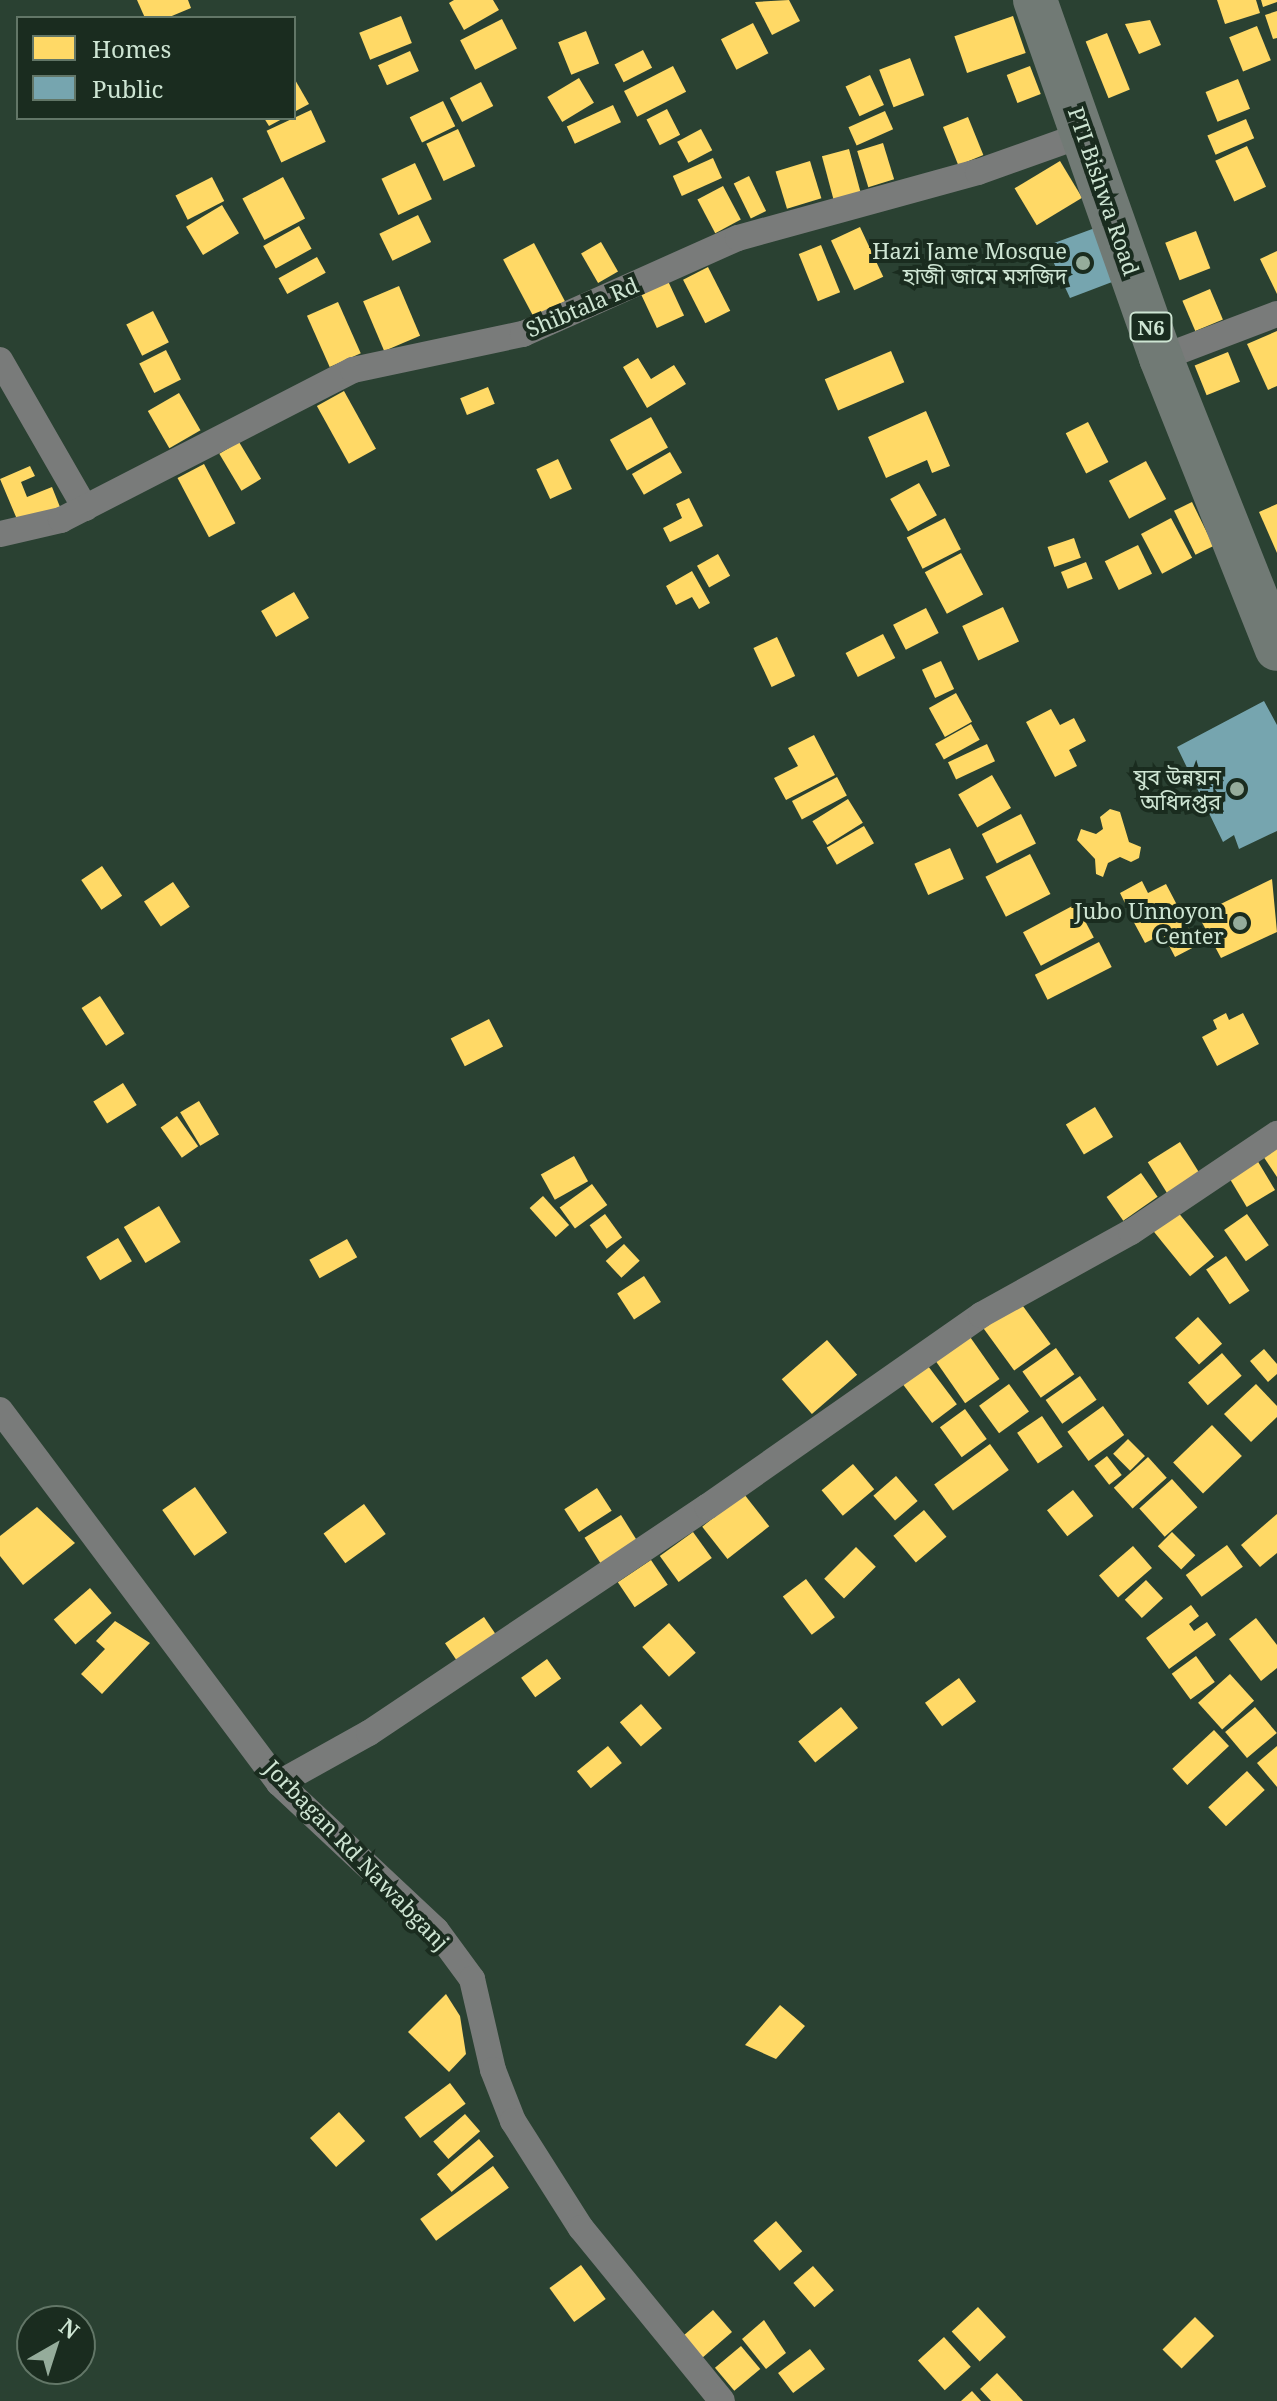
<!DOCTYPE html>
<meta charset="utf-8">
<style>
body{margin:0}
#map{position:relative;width:1277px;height:2401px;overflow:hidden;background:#2a4132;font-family:"Noto Serif","Noto Sans Bengali",serif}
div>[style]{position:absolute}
.homes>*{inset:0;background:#ffd966;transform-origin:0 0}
.public>*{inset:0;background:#76a5af}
.minor>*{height:26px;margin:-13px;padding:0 13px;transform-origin:13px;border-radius:13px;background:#797b7a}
.trunk>*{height:44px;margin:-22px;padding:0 22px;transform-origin:22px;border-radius:22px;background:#717a75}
.dots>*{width:22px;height:22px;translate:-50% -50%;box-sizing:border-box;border:4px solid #1a2c1f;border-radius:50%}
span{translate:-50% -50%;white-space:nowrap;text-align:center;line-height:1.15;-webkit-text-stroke:8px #1a2c1f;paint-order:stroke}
.shield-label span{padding:2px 6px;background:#1a2c1f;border:2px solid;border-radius:6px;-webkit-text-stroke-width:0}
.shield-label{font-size:20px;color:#cee5d3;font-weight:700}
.street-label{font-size:22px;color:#cee5d3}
.poi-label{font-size:22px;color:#cee5d3}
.right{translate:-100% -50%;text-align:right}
.legend{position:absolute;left:16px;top:16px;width:280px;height:104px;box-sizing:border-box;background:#1a2c1f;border:2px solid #627667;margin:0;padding:10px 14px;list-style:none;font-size:24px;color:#cee5d3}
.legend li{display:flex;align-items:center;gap:16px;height:40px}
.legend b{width:40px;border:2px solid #627667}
.north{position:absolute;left:16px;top:2305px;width:80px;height:80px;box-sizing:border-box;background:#1a2c1f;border:2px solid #627667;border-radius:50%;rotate:39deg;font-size:22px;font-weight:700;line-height:32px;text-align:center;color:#cee5d3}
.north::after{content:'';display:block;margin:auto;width:28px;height:36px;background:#95ac9b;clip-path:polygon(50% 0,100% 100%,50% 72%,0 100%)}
</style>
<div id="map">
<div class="homes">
<i style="clip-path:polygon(137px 0,188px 0,191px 8px,167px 18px,145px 18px)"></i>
<i style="clip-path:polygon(454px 0,493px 0,499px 10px,464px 30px,449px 3px)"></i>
<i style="clip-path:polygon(789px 0,800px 21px,772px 35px,755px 2px)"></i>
<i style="clip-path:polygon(1217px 0,1256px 0,1260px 13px,1225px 24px)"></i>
<i style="clip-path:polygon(1261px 0,1277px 0,1277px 2px,1263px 7px)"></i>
<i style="clip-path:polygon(1277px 11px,1277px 38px,1273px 39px,1265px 15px)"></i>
<i style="left:401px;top:16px;width:29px;height:45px;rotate:68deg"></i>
<i style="left:1013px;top:16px;width:39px;height:62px;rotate:71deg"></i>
<i style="left:502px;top:19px;width:33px;height:47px;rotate:63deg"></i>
<i style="clip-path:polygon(1150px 20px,1161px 45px,1139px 54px,1125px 24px)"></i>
<i style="left:753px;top:23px;width:34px;height:36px;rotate:63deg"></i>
<i style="left:1257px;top:26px;width:37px;height:30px;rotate:68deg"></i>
<i style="left:586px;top:31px;width:35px;height:30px;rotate:68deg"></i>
<i style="left:1107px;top:33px;width:61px;height:23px;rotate:68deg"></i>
<i style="left:643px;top:50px;width:20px;height:32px;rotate:63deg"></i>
<i style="left:410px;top:51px;width:22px;height:35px;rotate:66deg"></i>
<i style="left:910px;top:58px;width:40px;height:33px;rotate:69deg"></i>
<i style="left:673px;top:66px;width:29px;height:55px;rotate:63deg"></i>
<i style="left:1030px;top:66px;width:30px;height:25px;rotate:69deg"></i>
<i style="left:870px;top:75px;width:33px;height:27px;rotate:65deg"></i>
<i style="clip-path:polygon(294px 78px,309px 104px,294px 112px)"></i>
<i style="left:579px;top:78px;width:29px;height:37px;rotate:59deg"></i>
<i style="left:1238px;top:79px;width:32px;height:35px;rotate:68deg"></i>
<i style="left:481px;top:82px;width:27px;height:35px;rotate:63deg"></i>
<i style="left:443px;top:101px;width:28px;height:37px;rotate:64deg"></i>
<i style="left:613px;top:105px;width:19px;height:51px;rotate:65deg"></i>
<i style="left:667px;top:109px;width:29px;height:23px;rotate:63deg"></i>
<i style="left:311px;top:110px;width:35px;height:49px;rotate:65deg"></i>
<i style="left:885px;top:111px;width:20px;height:40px;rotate:66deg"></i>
<i style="left:968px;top:117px;width:41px;height:27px;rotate:68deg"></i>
<i style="clip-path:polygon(264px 118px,284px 118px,269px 126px)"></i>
<i style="left:1246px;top:119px;width:21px;height:42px;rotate:67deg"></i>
<i style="left:458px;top:129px;width:41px;height:35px;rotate:65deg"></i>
<i style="left:701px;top:129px;width:24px;height:27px;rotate:62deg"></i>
<i style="left:883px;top:143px;width:38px;height:27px;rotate:73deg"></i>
<i style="left:1247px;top:146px;width:45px;height:35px;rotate:65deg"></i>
<i style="left:849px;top:149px;width:46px;height:28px;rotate:75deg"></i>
<i style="left:713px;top:158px;width:22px;height:44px;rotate:66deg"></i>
<i style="left:810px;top:161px;width:39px;height:36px;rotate:73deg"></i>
<i style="left:1060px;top:161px;width:43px;height:53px;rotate:59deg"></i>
<i style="left:415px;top:163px;width:40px;height:37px;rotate:65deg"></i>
<i style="left:749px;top:176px;width:39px;height:17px;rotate:64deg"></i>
<i style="left:212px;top:177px;width:27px;height:41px;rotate:63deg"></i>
<i style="left:283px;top:177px;width:47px;height:46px;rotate:62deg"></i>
<i style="left:723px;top:186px;width:38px;height:29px;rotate:62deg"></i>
<i style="left:222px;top:205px;width:33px;height:42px;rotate:59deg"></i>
<i style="left:418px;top:215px;width:30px;height:43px;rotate:64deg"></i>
<i style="left:299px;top:226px;width:26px;height:41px;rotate:61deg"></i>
<i style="left:860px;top:227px;width:55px;height:32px;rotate:65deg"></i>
<i style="left:1196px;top:231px;width:40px;height:33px;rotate:69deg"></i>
<i style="left:601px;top:242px;width:34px;height:23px;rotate:60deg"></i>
<i style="left:534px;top:243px;width:66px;height:35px;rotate:62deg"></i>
<i style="left:821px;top:245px;width:51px;height:24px;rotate:68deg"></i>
<i style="clip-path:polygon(1277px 251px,1277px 294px,1260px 259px)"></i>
<i style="left:317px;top:257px;width:18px;height:44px;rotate:61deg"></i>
<i style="left:708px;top:267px;width:49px;height:28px;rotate:63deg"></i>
<i style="left:668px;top:281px;width:38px;height:30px;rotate:65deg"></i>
<i style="left:399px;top:286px;width:54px;height:39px;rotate:67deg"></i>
<i style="left:1210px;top:289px;width:33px;height:30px;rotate:67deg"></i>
<i style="left:338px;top:302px;width:56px;height:34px;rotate:66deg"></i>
<i style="left:153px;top:311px;width:35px;height:30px;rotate:63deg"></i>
<i style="clip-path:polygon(1277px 331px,1277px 386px,1268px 390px,1247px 344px)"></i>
<i style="left:166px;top:350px;width:33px;height:30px;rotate:63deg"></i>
<i style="left:891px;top:351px;width:34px;height:72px;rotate:67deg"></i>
<i style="left:1228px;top:352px;width:32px;height:36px;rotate:68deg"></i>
<i style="clip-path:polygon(638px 358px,651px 379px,674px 365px,686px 384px,647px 408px,623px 367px)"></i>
<i style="left:488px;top:387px;width:18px;height:30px;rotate:68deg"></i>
<i style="left:344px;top:391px;width:66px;height:31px;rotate:61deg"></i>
<i style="left:179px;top:393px;width:43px;height:36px;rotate:60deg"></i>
<i style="clip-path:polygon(926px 411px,950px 466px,932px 473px,927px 460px,886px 478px,868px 437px)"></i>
<i style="left:651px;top:417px;width:35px;height:47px;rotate:61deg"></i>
<i style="left:1088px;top:422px;width:45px;height:25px;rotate:63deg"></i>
<i style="left:239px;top:442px;width:43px;height:23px;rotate:59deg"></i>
<i style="left:670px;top:452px;width:24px;height:44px;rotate:60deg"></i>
<i style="left:558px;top:459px;width:33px;height:24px;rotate:65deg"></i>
<i style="left:1146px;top:461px;width:43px;height:42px;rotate:62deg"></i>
<i style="left:204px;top:464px;width:67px;height:30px;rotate:62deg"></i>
<i style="clip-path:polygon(30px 466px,35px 476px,21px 482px,27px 497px,52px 487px,60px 507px,19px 524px,0 479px)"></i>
<i style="left:919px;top:483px;width:37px;height:33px;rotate:61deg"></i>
<i style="clip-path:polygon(689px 498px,703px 526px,670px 542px,663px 528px,682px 518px,676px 504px)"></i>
<i style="left:1192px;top:502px;width:49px;height:20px;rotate:64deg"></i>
<i style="clip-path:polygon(1277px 504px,1277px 553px,1259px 512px)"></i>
<i style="left:945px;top:518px;width:35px;height:43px;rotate:63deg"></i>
<i style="left:1171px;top:518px;width:45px;height:34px;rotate:62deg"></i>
<i style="left:1074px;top:538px;width:21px;height:28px;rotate:71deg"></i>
<i style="left:1138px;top:545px;width:32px;height:37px;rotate:64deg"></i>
<i style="left:961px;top:553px;width:47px;height:41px;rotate:62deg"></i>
<i style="left:718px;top:554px;width:25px;height:24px;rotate:61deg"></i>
<i style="left:1086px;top:562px;width:18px;height:27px;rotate:68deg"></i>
<i style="clip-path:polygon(692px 571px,710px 603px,699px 609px,692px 597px,676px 605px,666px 586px)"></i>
<i style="left:294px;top:592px;width:30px;height:38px;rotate:60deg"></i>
<i style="left:1003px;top:607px;width:38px;height:45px;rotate:65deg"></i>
<i style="left:926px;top:608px;width:28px;height:37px;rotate:63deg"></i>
<i style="left:883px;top:634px;width:27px;height:42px;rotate:63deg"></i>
<i style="left:777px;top:637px;width:43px;height:26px;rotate:65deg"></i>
<i style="left:941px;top:661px;width:31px;height:21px;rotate:65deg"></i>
<i style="left:956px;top:693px;width:33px;height:31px;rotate:61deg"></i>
<i style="clip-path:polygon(1051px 709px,1060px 725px,1074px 718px,1086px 741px,1069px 750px,1077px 766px,1055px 777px,1026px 722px)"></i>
<i style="left:971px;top:724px;width:18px;height:41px;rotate:61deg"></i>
<i style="clip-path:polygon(814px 735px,835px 775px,786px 800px,774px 778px,798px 766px,788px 748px)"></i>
<i style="left:987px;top:744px;width:19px;height:43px;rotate:65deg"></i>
<i style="left:992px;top:775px;width:38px;height:39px;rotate:60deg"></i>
<i style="left:837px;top:777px;width:21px;height:51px;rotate:62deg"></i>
<i style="left:848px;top:799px;width:28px;height:42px;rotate:58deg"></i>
<i style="clip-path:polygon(1110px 809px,1120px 812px,1129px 842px,1141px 847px,1139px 858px,1131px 862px,1120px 857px,1108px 863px,1103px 877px,1096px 874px,1095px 859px,1077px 840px,1081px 829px,1096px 834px,1103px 829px,1100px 817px)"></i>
<i style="left:1021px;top:814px;width:33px;height:44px;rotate:63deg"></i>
<i style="left:864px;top:826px;width:20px;height:43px;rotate:60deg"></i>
<i style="left:950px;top:848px;width:34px;height:39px;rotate:66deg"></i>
<i style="left:1030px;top:854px;width:45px;height:50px;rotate:63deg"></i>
<i style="left:102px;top:866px;width:36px;height:25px;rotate:56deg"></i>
<i style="clip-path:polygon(1272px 879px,1277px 932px,1221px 958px,1198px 915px)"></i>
<i style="clip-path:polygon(1142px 881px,1148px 893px,1166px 884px,1198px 945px,1175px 957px,1163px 934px,1145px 943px,1131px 917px,1147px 909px,1142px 899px,1127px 907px,1120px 893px)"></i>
<i style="left:173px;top:882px;width:30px;height:35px;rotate:56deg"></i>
<i style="left:1076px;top:904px;width:38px;height:60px;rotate:62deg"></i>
<i style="left:1099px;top:942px;width:28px;height:72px;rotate:63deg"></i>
<i style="left:100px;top:996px;width:45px;height:22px;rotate:57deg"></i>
<i style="clip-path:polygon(1226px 1013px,1229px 1020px,1243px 1013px,1259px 1044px,1217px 1066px,1202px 1037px,1217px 1029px,1213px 1020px)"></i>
<i style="left:489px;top:1019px;width:31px;height:43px;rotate:63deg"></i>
<i style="left:123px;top:1083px;width:26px;height:35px;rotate:58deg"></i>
<i style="left:199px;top:1101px;width:39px;height:22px;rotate:59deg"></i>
<i style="left:1095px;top:1107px;width:35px;height:34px;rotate:59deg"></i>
<i style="left:177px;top:1116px;width:37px;height:20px;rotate:55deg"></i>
<i style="left:1180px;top:1142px;width:39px;height:38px;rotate:58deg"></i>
<i style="clip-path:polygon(1277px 1147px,1277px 1177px,1263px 1156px)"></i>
<i style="left:574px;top:1156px;width:29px;height:38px;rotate:61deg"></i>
<i style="left:1257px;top:1160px;width:35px;height:33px;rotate:59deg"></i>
<i style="left:1141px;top:1173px;width:29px;height:42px;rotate:55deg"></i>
<i style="left:592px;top:1184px;width:26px;height:40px;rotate:54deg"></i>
<i style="left:543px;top:1196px;width:39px;height:18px;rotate:48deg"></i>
<i style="left:159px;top:1206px;width:42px;height:41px;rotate:59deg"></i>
<i style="left:1177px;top:1211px;width:59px;height:31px;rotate:51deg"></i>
<i style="left:605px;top:1214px;width:29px;height:19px;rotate:54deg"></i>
<i style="left:1247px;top:1214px;width:38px;height:28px;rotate:55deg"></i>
<i style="left:118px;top:1238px;width:27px;height:37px;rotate:59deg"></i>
<i style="left:347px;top:1239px;width:21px;height:43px;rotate:61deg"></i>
<i style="left:624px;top:1244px;width:23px;height:25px;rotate:47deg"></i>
<i style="left:1226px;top:1256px;width:42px;height:24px;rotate:56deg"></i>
<i style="left:644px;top:1276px;width:31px;height:32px;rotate:57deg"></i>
<i style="left:1020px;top:1302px;width:52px;height:45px;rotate:54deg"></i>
<i style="left:1198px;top:1317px;width:36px;height:31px;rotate:48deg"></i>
<i style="left:968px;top:1334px;width:55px;height:42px;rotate:55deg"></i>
<i style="left:827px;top:1340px;width:46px;height:60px;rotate:49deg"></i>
<i style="left:1056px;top:1348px;width:32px;height:41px;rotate:55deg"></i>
<i style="clip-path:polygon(1264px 1349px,1277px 1364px,1277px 1374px,1268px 1382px,1250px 1361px)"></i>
<i style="left:1222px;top:1353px;width:30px;height:45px;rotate:49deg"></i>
<i style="left:925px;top:1362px;width:53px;height:31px;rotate:53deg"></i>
<i style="left:1080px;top:1376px;width:29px;height:42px;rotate:55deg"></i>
<i style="left:1009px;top:1384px;width:34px;height:37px;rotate:54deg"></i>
<i style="clip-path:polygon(1256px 1384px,1277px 1406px,1277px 1417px,1251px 1442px,1224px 1414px)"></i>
<i style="left:1103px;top:1406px;width:36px;height:44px;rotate:54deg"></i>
<i style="left:965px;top:1409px;width:37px;height:31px;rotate:54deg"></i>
<i style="left:1042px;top:1416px;width:37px;height:30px;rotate:56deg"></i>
<i style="left:1212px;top:1425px;width:43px;height:54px;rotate:46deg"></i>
<i style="left:1128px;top:1439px;width:24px;height:21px;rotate:45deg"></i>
<i style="left:990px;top:1444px;width:32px;height:69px;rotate:54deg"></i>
<i style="left:1107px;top:1456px;width:24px;height:16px;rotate:52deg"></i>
<i style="left:1148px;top:1457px;width:28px;height:46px;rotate:48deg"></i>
<i style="left:853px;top:1464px;width:33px;height:41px;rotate:50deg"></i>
<i style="left:896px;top:1476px;width:33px;height:30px;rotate:49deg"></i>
<i style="left:1172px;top:1479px;width:38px;height:44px;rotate:48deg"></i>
<i style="left:195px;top:1487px;width:56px;height:40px;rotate:55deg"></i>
<i style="left:597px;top:1488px;width:27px;height:39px;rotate:57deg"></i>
<i style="left:1073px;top:1490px;width:33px;height:33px;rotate:52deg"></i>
<i style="left:744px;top:1494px;width:41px;height:53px;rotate:52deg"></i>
<i style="left:364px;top:1504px;width:37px;height:50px;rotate:54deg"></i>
<i style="clip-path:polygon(37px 1507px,75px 1543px,23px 1585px,0 1556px,0 1536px)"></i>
<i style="left:924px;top:1510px;width:35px;height:40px;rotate:50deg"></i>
<i style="clip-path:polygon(1277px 1514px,1277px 1553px,1260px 1567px,1241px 1545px)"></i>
<i style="left:621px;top:1515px;width:31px;height:43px;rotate:58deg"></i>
<i style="left:693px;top:1532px;width:32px;height:41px;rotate:54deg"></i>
<i style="left:1172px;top:1532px;width:33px;height:20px;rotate:45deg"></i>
<i style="left:1227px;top:1545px;width:27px;height:51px;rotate:54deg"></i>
<i style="left:1133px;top:1546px;width:29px;height:45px;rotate:49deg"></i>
<i style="left:856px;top:1547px;width:28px;height:45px;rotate:45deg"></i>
<i style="left:651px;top:1560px;width:30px;height:40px;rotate:56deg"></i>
<i style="left:806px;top:1579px;width:48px;height:29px;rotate:53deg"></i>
<i style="left:1146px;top:1580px;width:25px;height:29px;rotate:47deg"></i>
<i style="left:90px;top:1588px;width:33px;height:48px;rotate:49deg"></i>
<i style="clip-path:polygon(1191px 1605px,1199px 1616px,1189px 1624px,1194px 1631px,1207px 1622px,1216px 1635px,1169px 1669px,1146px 1638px)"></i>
<i style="left:484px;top:1617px;width:23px;height:47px;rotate:56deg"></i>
<i style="clip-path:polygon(1256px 1618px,1277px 1645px,1277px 1668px,1261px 1681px,1229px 1639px)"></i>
<i style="clip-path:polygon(115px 1621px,150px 1643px,102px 1694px,81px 1674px,105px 1649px,96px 1641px)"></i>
<i style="left:669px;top:1623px;width:40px;height:36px;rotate:48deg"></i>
<i style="left:1196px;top:1656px;width:32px;height:30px;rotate:54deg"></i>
<i style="left:547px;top:1659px;width:24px;height:32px;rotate:54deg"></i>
<i style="left:1230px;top:1674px;width:36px;height:43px;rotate:48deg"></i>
<i style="left:959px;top:1678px;width:29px;height:42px;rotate:54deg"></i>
<i style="left:641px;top:1704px;width:32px;height:28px;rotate:49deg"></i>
<i style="left:841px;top:1707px;width:27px;height:55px;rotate:51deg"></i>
<i style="left:1255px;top:1707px;width:34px;height:39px;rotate:50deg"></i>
<i style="left:1214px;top:1730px;width:22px;height:57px;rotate:47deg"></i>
<i style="left:608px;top:1746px;width:22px;height:40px;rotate:51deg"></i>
<i style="clip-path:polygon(1277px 1746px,1277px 1787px,1257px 1763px)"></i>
<i style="left:1247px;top:1771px;width:26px;height:53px;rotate:47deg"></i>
<i style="clip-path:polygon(446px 1994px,460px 2016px,466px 2054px,449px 2072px,408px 2032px)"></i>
<i style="clip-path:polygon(780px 2005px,805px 2026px,776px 2059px,745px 2045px)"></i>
<i style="left:450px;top:2083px;width:26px;height:57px;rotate:53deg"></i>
<i style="left:339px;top:2112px;width:39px;height:39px;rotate:48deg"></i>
<i style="left:465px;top:2114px;width:23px;height:42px;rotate:49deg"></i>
<i style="left:479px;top:2139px;width:23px;height:55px;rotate:50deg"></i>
<i style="left:493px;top:2166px;width:27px;height:90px;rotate:54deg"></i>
<i style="left:776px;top:2221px;width:40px;height:30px;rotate:49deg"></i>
<i style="left:581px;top:2265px;width:42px;height:39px;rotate:54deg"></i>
<i style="left:813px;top:2266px;width:32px;height:26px;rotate:49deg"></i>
<i style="left:978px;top:2307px;width:41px;height:36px;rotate:47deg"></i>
<i style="left:713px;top:2310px;width:29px;height:42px;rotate:49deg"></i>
<i style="left:1195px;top:2317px;width:27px;height:46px;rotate:45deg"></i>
<i style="clip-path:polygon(764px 2320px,786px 2353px,766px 2369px,742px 2339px)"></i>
<i style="left:944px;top:2337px;width:40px;height:35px;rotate:48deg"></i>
<i style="left:741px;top:2346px;width:30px;height:34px;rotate:50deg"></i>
<i style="left:810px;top:2349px;width:25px;height:40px;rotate:53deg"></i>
<i style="clip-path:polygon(997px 2373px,1023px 2401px,991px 2401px,980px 2389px)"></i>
<i style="clip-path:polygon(972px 2391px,981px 2401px,961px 2401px)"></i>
</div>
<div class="public">
<i style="clip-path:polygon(1095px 228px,1120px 279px,1070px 298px,1046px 246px)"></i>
<i style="clip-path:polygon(1264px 701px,1277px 725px,1277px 831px,1239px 849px,1234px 835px,1223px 842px,1177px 747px)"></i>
</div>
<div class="minor">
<i style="left:1161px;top:358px;width:124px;rotate:-20.8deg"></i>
<i style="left:0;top:360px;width:171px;rotate:60.1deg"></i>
<i style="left:0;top:534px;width:63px;rotate:-12.9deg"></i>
<i style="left:61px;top:520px;width:328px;rotate:-27.2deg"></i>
<i style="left:353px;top:370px;width:174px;rotate:-12deg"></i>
<i style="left:523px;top:334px;width:235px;rotate:-24.1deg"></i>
<i style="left:738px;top:238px;width:249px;rotate:-15.4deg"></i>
<i style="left:978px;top:172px;width:114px;rotate:-19.6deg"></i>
<i style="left:0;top:1410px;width:466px;rotate:53.2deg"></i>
<i style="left:279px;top:1783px;width:215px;rotate:43.1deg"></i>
<i style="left:436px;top:1930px;width:61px;rotate:53.7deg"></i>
<i style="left:472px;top:1979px;width:93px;rotate:77deg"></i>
<i style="left:493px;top:2070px;width:55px;rotate:68.6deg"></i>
<i style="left:513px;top:2121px;width:127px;rotate:57.6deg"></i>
<i style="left:581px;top:2228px;width:223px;rotate:50.8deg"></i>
<i style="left:279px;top:1783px;width:103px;rotate:-29.1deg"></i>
<i style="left:369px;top:1733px;width:407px;rotate:-33.8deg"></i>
<i style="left:707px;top:1507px;width:335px;rotate:-35deg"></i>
<i style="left:981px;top:1315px;width:171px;rotate:-29deg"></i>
<i style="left:1131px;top:1232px;width:176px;rotate:-33.9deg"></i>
</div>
<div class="trunk">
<i style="left:1035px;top:0;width:380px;rotate:70.6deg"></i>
<i style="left:1161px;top:358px;width:313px;rotate:68.3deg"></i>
</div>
<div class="dots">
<i style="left:1083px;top:263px;background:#95ac9b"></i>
<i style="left:1237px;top:789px;background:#95ac9b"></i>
<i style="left:1240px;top:923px;background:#95ac9b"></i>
</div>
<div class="shield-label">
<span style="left:1151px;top:327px">N6</span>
</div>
<div class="street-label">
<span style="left:1104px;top:191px;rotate:71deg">PTI Bishwa Road</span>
<span style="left:582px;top:307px;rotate:-23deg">Shibtala Rd</span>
<span style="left:357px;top:1855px;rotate:46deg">Jorbagan Rd Nawabganj</span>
</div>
<div class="poi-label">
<span class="right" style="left:1067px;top:263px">Hazi Jame Mosque<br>হাজী জামে মসজিদ</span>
<span class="right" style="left:1221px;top:789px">যুব উন্নয়ন<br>অধিদপ্তর</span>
<span class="right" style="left:1224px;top:923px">Jubo Unnoyon<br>Center</span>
</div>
<ul class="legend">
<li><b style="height:22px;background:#ffd966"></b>Homes</li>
<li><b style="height:22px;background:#76a5af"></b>Public</li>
</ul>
<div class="north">N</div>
</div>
